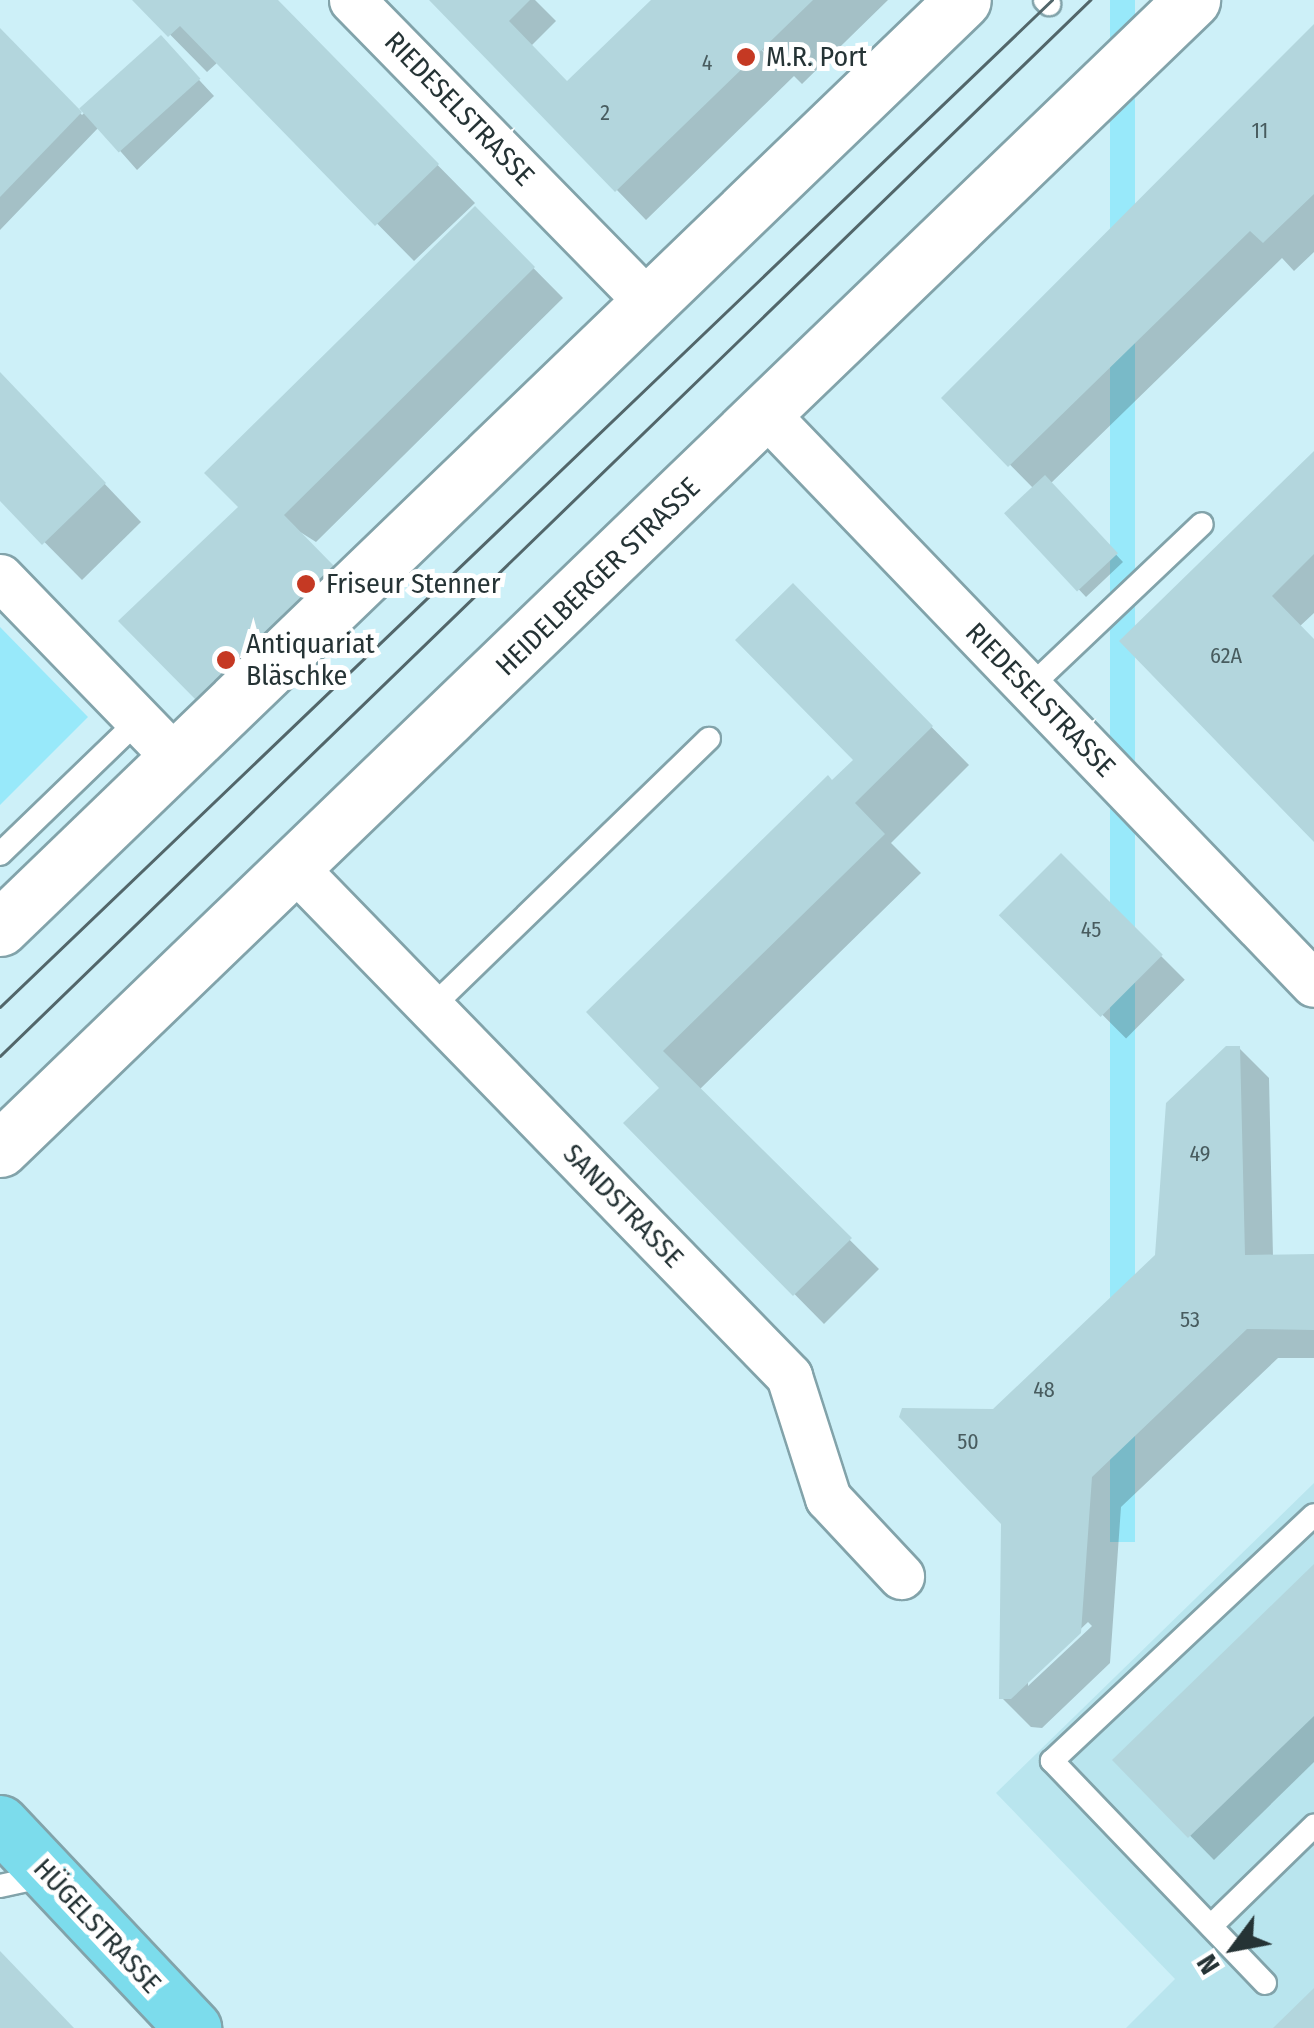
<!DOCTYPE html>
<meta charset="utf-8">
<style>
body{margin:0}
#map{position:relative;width:1314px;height:2028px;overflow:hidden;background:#cdf0f8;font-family:"Fira Sans Condensed",sans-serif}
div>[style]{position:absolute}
.built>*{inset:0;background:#b9e5ee}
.green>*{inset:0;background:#98e9fa;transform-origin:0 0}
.shadow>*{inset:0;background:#0003;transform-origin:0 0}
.building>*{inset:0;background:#b3d6dd;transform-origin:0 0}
.roads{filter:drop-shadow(2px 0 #82a3aa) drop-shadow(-2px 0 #82a3aa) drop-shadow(0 2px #82a3aa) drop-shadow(0 -2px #82a3aa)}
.service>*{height:22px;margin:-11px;padding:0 11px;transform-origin:11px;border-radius:11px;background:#fff}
.minor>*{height:45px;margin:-22.5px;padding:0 22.5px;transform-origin:22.5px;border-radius:22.5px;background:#fff}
.secondary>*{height:55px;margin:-27.5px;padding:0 27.5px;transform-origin:27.5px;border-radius:27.5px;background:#fff}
.primary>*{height:55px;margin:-27.5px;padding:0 27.5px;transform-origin:27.5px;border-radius:27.5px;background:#7cdcec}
.tram>*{height:2.5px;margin:-1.25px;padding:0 1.25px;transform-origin:1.25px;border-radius:1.25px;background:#52666a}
.dots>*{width:28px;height:28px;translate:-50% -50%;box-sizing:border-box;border:5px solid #fff;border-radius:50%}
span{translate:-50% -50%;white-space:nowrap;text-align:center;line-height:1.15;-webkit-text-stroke:10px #fff;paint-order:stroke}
.number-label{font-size:22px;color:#485c5f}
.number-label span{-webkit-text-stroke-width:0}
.poi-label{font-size:28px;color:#253335}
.left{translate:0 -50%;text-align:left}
.street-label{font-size:28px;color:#253335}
.north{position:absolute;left:1184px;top:1898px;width:100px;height:100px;-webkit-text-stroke:8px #fff;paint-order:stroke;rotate:238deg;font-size:28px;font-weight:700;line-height:40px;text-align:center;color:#253335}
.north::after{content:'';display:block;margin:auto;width:35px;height:45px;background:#253335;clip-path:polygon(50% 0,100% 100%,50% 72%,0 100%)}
</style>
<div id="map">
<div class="built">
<i style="clip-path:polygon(1314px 1483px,1314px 2028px,1126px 2028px,1175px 1979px,996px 1793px)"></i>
</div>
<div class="green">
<i style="left:1110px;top:0;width:25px;height:1542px"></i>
<i style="clip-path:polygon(0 627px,88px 717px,0 805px)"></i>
</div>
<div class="shadow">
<i style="clip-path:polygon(136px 0,275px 0,475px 203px,414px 261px,218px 62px,207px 72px)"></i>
<i style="clip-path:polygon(433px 0,535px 0,556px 21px,531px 46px,568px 85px,655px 0,713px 0,770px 59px,720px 0,888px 0,802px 84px,794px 76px,646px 220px)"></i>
<i style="clip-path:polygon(1314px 30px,1314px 252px,1294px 271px,1282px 258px,1050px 484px,1123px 562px,1086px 597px,1008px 514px,1034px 489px,944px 398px)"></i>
<i style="clip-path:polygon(0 32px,82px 115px,161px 39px,214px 96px,137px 170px,99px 127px,0 230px)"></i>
<i style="clip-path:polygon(475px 209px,563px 298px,316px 542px,297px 530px,370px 605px,235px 736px,122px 621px,241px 507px)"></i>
<i style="clip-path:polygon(0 374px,141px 522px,82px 580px,0 497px)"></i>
<i style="clip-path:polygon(1314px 454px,1314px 613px,1299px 627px,1314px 642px,1314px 838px,1122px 641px)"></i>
<i style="clip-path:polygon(830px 624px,969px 765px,891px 843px,921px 873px,699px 1090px,879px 1269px,824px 1324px,626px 1123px,663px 1088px,589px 1012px,856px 761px)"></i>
<i style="left:1061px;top:856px;width:175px;height:83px;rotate:45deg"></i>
<i style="clip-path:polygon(evenodd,1239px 1048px,1269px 1078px,1273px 1257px,1314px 1256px,1314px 1358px,1278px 1358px,1121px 1507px,1110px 1663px,1042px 1728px,1031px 1727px,1002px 1698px,1003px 1523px,994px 1411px,1157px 1256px,1239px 1048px,1088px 1622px,1092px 1626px,1028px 1686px,1028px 1679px,1088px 1622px)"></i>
<i style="clip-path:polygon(1314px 1567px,1314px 1762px,1214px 1860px,1116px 1760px)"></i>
</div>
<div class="building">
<i style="clip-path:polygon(132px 0,278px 0,439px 164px,375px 226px,180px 26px,168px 37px)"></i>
<i style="clip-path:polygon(429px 0,530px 0,509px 21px,567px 81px,651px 0,813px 0,615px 192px)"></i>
<i style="clip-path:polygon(1314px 24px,1314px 194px,1263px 243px,1250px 231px,1008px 467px,941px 398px)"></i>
<i style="clip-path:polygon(0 28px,82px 112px,0 197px)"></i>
<i style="left:161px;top:35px;width:59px;height:110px;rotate:48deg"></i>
<i style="clip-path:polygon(475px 206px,535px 267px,284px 515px,334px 566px,196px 700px,118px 621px,238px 507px,204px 473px)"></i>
<i style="clip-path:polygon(0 372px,106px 483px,42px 545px,0 501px)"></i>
<i style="clip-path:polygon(1314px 451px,1314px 554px,1272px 596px,1314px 639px,1314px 842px,1119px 641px)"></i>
<i style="left:1045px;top:475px;width:107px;height:56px;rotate:47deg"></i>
<i style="clip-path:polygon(793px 583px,933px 726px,855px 803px,885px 834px,663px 1051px,852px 1238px,793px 1296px,623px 1123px,659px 1088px,586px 1012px,828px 775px,832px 780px,853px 760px,735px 640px)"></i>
<i style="left:1061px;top:853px;width:144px;height:88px;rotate:45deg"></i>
<i style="clip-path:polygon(1226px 1046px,1240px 1046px,1245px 1255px,1314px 1254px,1314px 1330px,1247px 1329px,1092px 1477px,1081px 1633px,1011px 1699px,999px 1699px,1001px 1524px,899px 1417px,902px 1408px,993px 1409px,1155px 1255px,1166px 1103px)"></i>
<i style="clip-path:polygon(1314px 1564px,1314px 1716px,1188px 1838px,1112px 1760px)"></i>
<i style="clip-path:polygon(0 1951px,74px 2028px,0 2028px)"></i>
<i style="clip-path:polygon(1314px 1988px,1314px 2028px,1273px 2028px)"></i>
</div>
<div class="roads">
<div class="service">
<i style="left:1045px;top:0;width:6px;rotate:45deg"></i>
<i style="left:1029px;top:688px;width:238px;rotate:-43.5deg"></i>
<i style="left:0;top:854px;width:193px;rotate:-44deg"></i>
<i style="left:431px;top:1008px;width:387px;rotate:-44.1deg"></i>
<i style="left:0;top:1886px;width:47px;rotate:-12.3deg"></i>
<i style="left:1211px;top:1926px;width:144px;rotate:-44.2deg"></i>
<i style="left:1265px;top:1983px;width:308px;rotate:-133.8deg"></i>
<i style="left:1052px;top:1761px;width:359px;rotate:-43.2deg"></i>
</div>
<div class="minor">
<i style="left:352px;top:0;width:424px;rotate:45.6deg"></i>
<i style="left:767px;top:415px;width:789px;rotate:46.13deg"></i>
<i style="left:0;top:577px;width:257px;rotate:45.9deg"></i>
<i style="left:295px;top:868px;width:709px;rotate:45.8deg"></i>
<i style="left:789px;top:1376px;width:128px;rotate:72.3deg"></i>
<i style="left:828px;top:1498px;width:107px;rotate:46.9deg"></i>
</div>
<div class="secondary">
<i style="left:0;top:928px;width:1337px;rotate:-43.94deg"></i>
<i style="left:0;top:1149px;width:1656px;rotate:-43.95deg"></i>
</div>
<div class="primary">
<i style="left:0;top:1823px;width:282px;rotate:46.7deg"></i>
</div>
</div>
<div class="tram">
<i style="left:0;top:1007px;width:1456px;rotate:-43.75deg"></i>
<i style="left:0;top:1056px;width:1518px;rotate:-44.09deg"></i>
</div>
<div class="dots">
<i style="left:746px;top:57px;background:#c53923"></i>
<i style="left:306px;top:584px;background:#c53923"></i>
<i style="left:226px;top:660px;background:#c53923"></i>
</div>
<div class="number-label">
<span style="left:707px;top:63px">4</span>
<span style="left:605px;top:113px">2</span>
<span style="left:1260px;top:131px">11</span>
<span style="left:1226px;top:656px">62A</span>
<span style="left:1091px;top:930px">45</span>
<span style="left:1200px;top:1154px">49</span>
<span style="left:1190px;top:1320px">53</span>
<span style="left:1044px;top:1390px">48</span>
<span style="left:968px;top:1442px">50</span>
</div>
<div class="poi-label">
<span class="left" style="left:766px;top:57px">M.R. Port</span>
<span class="left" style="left:326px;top:584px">Friseur Stenner</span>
<span class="left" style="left:246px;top:660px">Antiquariat<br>Bläschke</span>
</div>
<div class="street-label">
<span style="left:459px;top:109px;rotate:46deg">RIEDESELSTRASSE</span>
<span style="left:598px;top:577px;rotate:-44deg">HEIDELBERGER STRASSE</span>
<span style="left:1040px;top:700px;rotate:46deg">RIEDESELSTRASSE</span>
<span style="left:623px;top:1206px;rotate:46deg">SANDSTRASSE</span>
<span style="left:97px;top:1926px;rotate:47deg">HÜGELSTRASSE</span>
</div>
<div class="north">N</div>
</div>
